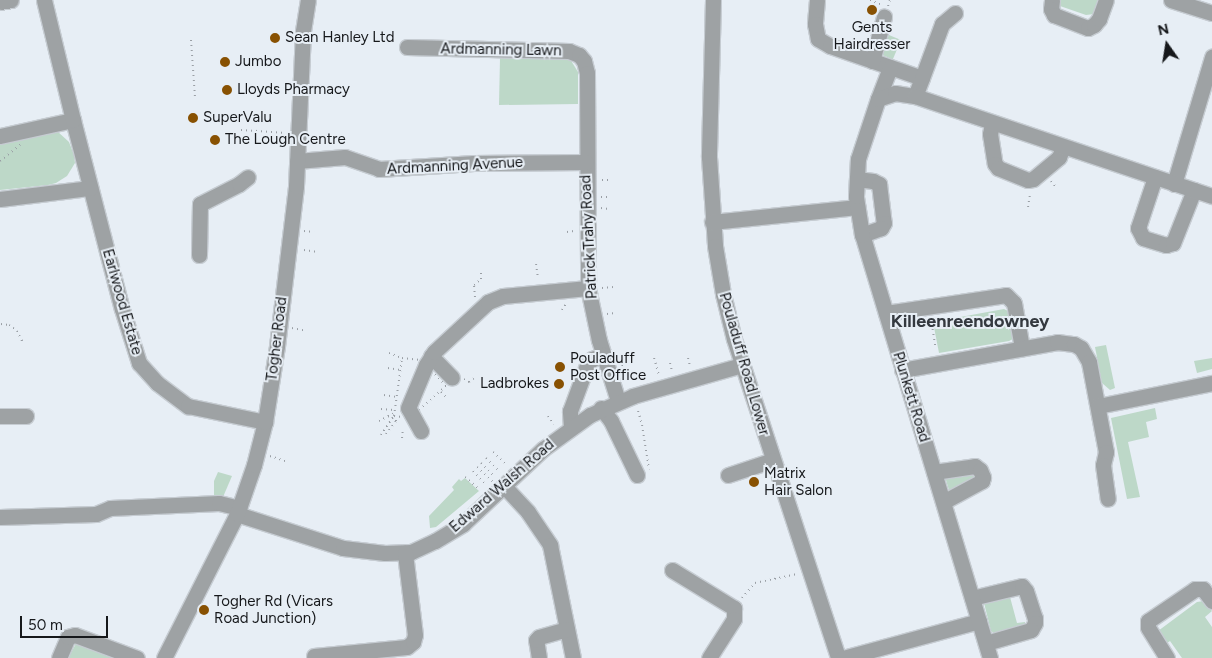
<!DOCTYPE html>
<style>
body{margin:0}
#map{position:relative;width:1212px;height:658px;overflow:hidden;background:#e7eef5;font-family:Figtree,sans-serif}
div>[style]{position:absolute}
.green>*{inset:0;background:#bdd8c8;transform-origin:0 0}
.path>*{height:2px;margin-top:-1px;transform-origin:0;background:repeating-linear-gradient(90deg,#9a9fa5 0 1px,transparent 0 5px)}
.roads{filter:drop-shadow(1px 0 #c6ccd2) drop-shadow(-1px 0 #c6ccd2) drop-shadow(0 1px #c6ccd2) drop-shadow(0 -1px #c6ccd2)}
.minor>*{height:15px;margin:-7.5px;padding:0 7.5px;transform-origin:7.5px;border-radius:7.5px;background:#9ea2a4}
.dots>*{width:14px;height:14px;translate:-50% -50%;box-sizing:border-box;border:2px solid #e7eef5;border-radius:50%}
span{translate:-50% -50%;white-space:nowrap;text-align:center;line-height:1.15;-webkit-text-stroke:4px #e7eef5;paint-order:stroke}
.poi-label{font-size:15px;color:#16181b}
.left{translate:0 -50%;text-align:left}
.right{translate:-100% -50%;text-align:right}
.street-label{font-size:15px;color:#16181b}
.quarter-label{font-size:18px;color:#34393f;font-weight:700}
.north{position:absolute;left:1142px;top:20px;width:50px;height:50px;-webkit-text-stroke:4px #e7eef5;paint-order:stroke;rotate:347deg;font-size:14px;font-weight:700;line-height:20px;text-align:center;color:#16181b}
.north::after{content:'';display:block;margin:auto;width:18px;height:22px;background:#16181b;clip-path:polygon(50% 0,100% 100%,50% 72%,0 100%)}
.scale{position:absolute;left:20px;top:616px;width:88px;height:22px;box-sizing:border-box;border:2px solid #16181b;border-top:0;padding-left:6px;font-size:15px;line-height:18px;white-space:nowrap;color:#16181b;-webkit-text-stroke:4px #e7eef5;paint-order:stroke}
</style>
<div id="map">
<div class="green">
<i style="clip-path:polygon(1056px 0,1101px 0,1094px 14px,1086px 15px,1060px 6px)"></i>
<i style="left:889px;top:35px;width:13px;height:21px;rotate:23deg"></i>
<i style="clip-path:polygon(500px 58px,570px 59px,578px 72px,578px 104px,499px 105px)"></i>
<i style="clip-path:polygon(57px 131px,69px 142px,74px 155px,75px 163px,67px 176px,56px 183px,48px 185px,0 190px,0 142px)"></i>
<i style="clip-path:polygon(1004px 309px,1010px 312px,1015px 338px,1009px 341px,939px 353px,933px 322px)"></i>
<i style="clip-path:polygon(1106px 345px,1115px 388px,1110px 390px,1102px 383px,1095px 347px)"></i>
<i style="clip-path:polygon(1212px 358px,1212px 369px,1197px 373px,1194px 361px)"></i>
<i style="clip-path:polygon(1155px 408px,1157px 419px,1146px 422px,1149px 437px,1128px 442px,1140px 497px,1127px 499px,1111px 418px)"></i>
<i style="clip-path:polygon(969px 469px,978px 476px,950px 491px,949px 490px,945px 477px)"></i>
<i style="clip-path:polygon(218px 472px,232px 476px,223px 497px,214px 500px,214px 481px)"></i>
<i style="clip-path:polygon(465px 478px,479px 491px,436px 527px,430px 528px,429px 516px,454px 490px,452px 487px,459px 479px,461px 481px)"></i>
<i style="clip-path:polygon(1017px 593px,1019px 595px,1010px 597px,1017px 623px,1025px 622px,1025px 625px,995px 634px,991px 631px,984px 603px)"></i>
<i style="clip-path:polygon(1204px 601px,1212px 611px,1205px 617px,1212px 627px,1212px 658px,1182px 658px,1170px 641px,1163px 646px,1158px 631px,1197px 602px)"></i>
<i style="clip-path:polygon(77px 642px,125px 658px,68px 658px)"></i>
</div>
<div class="path">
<i style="left:870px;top:0;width:11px;rotate:22deg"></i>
<i style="left:888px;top:6px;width:6px;rotate:-72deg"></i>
<i style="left:191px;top:40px;width:57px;rotate:86deg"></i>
<i style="left:241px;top:130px;width:45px;rotate:3.8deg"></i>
<i style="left:0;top:161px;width:26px;rotate:-39deg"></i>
<i style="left:602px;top:180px;width:10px"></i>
<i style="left:1051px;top:181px;width:8px;rotate:50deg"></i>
<i style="left:601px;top:197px;width:10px"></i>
<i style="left:1028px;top:207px;width:13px;rotate:-81deg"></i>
<i style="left:601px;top:208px;width:8px;rotate:7deg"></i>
<i style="left:304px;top:231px;width:10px;rotate:6deg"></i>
<i style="left:567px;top:232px;width:7px;rotate:-8deg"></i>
<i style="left:304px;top:250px;width:14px;rotate:8deg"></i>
<i style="left:536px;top:264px;width:15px;rotate:82deg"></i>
<i style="left:602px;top:288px;width:11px;rotate:-5deg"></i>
<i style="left:475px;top:297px;width:12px;rotate:-95deg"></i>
<i style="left:474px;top:285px;width:9px;rotate:-41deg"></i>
<i style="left:481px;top:279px;width:10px;rotate:-90deg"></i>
<i style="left:562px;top:310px;width:7px;rotate:-56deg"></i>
<i style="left:607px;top:314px;width:8px;rotate:-7deg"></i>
<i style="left:931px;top:319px;width:30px;rotate:81deg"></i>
<i style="left:1px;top:324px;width:8px;rotate:7deg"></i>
<i style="left:9px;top:325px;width:10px;rotate:37deg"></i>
<i style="left:17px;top:331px;width:13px;rotate:63deg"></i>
<i style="left:292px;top:328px;width:15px;rotate:11deg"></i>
<i style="left:389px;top:353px;width:14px;rotate:21deg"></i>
<i style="left:402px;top:358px;width:19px;rotate:6deg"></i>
<i style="left:421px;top:360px;width:36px;rotate:46deg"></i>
<i style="left:446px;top:386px;width:48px;rotate:138.4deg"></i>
<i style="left:410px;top:418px;width:16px;rotate:-173deg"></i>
<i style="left:394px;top:416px;width:59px;rotate:-82.1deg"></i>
<i style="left:654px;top:358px;width:18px;rotate:74deg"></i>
<i style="left:688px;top:358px;width:8px;rotate:76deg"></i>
<i style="left:620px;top:361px;width:12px;rotate:-55deg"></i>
<i style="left:670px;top:363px;width:8px;rotate:76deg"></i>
<i style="left:622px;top:366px;width:15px;rotate:-53deg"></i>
<i style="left:388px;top:368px;width:12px;rotate:9deg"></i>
<i style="left:464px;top:379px;width:6px;rotate:31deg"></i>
<i style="left:469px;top:382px;width:6px;rotate:-39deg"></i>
<i style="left:441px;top:392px;width:10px;rotate:45deg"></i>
<i style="left:384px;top:395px;width:12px;rotate:9deg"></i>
<i style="left:381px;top:409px;width:13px;rotate:4deg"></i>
<i style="left:638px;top:411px;width:15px;rotate:74deg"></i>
<i style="left:642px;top:425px;width:45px;rotate:81deg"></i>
<i style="left:548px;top:416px;width:10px;rotate:53deg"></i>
<i style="left:379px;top:421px;width:16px;rotate:-27deg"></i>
<i style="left:386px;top:434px;width:16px;rotate:-52deg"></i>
<i style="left:396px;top:421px;width:5px;rotate:-90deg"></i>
<i style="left:381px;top:435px;width:23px;rotate:-56deg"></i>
<i style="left:402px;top:438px;width:10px;rotate:-84deg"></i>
<i style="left:493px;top:452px;width:18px;rotate:43deg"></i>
<i style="left:270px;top:456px;width:16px;rotate:18deg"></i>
<i style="left:486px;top:458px;width:20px;rotate:45deg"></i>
<i style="left:481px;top:463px;width:18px;rotate:45deg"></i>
<i style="left:477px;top:467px;width:21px;rotate:43deg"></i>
<i style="left:473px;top:471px;width:18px;rotate:47deg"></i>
<i style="left:465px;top:477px;width:20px;rotate:41deg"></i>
<i style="left:742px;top:598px;width:20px;rotate:-49deg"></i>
<i style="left:755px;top:583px;width:43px;rotate:-12.1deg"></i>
</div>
<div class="roads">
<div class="minor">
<i style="left:713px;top:0;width:157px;rotate:91.5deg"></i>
<i style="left:709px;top:157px;width:89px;rotate:86.1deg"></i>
<i style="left:715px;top:246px;width:49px;rotate:80.5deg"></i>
<i style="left:723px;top:294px;width:46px;rotate:76.3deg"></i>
<i style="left:734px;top:339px;width:336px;rotate:71.9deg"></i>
<i style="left:817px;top:0;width:24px;rotate:95deg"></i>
<i style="left:815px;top:24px;width:15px;rotate:79deg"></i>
<i style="left:818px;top:39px;width:14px;rotate:30deg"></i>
<i style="left:830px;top:46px;width:97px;rotate:19.2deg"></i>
<i style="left:922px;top:78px;width:19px;rotate:111deg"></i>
<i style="left:1052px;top:0;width:9px;rotate:96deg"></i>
<i style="left:1051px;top:9px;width:7px;rotate:63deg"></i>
<i style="left:1054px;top:15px;width:36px;rotate:21deg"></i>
<i style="left:1088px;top:28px;width:7px;rotate:-27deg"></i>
<i style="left:1094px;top:25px;width:8px;rotate:-50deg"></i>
<i style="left:1099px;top:19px;width:20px;rotate:-70deg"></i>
<i style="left:1171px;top:0;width:43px;rotate:17.6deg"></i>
<i style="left:0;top:2px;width:11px;rotate:-10deg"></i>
<i style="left:407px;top:47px;width:162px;rotate:1.4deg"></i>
<i style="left:569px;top:51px;width:11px;rotate:22deg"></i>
<i style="left:579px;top:55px;width:8px;rotate:50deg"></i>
<i style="left:584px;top:61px;width:12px;rotate:76deg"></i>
<i style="left:587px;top:73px;width:215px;rotate:89.7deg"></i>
<i style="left:588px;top:288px;width:53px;rotate:78.1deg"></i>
<i style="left:599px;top:340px;width:64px;rotate:72.7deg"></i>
<i style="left:872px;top:61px;width:46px;rotate:-74.7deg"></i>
<i style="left:922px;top:78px;width:58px;rotate:-69.7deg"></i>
<i style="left:942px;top:24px;width:17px;rotate:-40deg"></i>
<i style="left:878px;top:99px;width:34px;rotate:-69deg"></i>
<i style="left:73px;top:120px;width:195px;rotate:75.5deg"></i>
<i style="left:122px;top:309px;width:57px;rotate:72.5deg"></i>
<i style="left:139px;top:363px;width:27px;rotate:48deg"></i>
<i style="left:157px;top:383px;width:39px;rotate:37deg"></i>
<i style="left:188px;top:406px;width:79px;rotate:11.7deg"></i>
<i style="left:992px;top:123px;width:11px;rotate:100deg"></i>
<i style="left:990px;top:134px;width:30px;rotate:81deg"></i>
<i style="left:995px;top:164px;width:5px;rotate:53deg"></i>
<i style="left:998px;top:168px;width:32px;rotate:22deg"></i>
<i style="left:1028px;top:180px;width:5px;rotate:-11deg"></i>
<i style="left:1033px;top:179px;width:34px;rotate:-40deg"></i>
<i style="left:1059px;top:157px;width:11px;rotate:-68deg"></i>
<i style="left:0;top:136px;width:75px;rotate:-12.4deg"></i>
<i style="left:73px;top:120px;width:123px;rotate:-103.6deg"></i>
<i style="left:297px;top:161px;width:48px;rotate:-4.8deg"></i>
<i style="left:345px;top:157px;width:36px;rotate:19deg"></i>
<i style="left:379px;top:169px;width:95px;rotate:-3.6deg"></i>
<i style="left:474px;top:163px;width:112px;rotate:-0.5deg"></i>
<i style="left:1155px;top:177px;width:54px;rotate:108.4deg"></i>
<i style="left:1138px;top:228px;width:11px;rotate:63deg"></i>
<i style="left:1143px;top:238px;width:24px;rotate:17deg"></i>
<i style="left:1166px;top:245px;width:7px;rotate:-16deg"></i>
<i style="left:1173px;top:243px;width:57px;rotate:-68.4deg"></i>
<i style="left:857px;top:179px;width:16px;rotate:7deg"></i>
<i style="left:873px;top:181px;width:7px;rotate:27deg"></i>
<i style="left:879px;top:184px;width:39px;rotate:83deg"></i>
<i style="left:884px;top:223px;width:6px;rotate:121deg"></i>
<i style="left:881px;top:228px;width:20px;rotate:160deg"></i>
<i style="left:1174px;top:184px;width:133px;rotate:-73.3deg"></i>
<i style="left:0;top:199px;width:91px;rotate:-7deg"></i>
<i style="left:712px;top:222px;width:146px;rotate:-5.9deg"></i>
<i style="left:199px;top:255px;width:51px;rotate:-88.9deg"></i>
<i style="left:200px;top:204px;width:44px;rotate:-27.1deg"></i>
<i style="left:239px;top:184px;width:11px;rotate:-38deg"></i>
<i style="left:886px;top:313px;width:121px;rotate:-8.5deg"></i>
<i style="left:1006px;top:295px;width:11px;rotate:45deg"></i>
<i style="left:1014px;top:303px;width:46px;rotate:79.9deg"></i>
<i style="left:431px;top:356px;width:30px;rotate:46deg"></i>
<i style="left:902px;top:370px;width:158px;rotate:-10.2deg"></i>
<i style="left:1057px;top:342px;width:17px;rotate:7deg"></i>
<i style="left:1074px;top:344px;width:8px;rotate:30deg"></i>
<i style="left:1081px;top:348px;width:16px;rotate:60deg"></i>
<i style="left:1089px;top:362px;width:92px;rotate:79.3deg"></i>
<i style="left:1106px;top:452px;width:13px;rotate:103deg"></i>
<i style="left:1103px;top:465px;width:34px;rotate:82deg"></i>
<i style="left:1098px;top:406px;width:116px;rotate:-11.4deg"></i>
<i style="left:601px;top:408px;width:16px;rotate:52deg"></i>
<i style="left:611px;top:421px;width:60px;rotate:64.3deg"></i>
<i style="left:0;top:416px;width:26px"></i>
<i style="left:571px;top:427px;width:16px;rotate:-94deg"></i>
<i style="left:570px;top:411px;width:49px;rotate:-69.7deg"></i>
<i style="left:587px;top:365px;width:8px;rotate:-50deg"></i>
<i style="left:592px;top:359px;width:12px;rotate:-20deg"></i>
<i style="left:421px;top:431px;width:26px;rotate:-119deg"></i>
<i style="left:408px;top:408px;width:47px;rotate:-67.3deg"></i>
<i style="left:426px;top:365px;width:15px;rotate:-58deg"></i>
<i style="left:434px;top:352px;width:74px;rotate:-42.8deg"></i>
<i style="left:488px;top:302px;width:16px;rotate:-22deg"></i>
<i style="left:503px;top:296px;width:85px;rotate:-5.4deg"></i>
<i style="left:934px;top:472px;width:41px;rotate:-8.3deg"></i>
<i style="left:975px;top:466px;width:6px;rotate:39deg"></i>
<i style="left:980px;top:470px;width:8px;rotate:67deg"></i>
<i style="left:983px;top:477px;width:4px;rotate:104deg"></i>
<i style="left:982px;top:481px;width:44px;rotate:151.7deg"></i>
<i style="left:728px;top:475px;width:47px;rotate:-18.4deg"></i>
<i style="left:504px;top:486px;width:35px;rotate:47deg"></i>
<i style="left:528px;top:512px;width:40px;rotate:56deg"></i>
<i style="left:550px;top:545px;width:115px;rotate:78.5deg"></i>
<i style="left:237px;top:514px;width:111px;rotate:17.8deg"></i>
<i style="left:343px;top:548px;width:42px;rotate:6.8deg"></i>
<i style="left:385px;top:553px;width:26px;rotate:-2deg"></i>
<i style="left:411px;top:552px;width:26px;rotate:-25deg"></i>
<i style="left:435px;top:541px;width:33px;rotate:-31deg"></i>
<i style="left:463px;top:524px;width:110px;rotate:-43.2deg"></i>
<i style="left:543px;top:449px;width:58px;rotate:-35.9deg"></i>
<i style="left:590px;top:415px;width:47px;rotate:-23.8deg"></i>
<i style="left:633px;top:396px;width:113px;rotate:-15.9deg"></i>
<i style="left:0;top:517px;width:96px;rotate:-1.8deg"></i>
<i style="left:96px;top:514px;width:15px;rotate:-23deg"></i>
<i style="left:110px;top:508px;width:109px;rotate:-2.6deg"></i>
<i style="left:219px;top:503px;width:21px;rotate:14deg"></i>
<i style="left:672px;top:570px;width:73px;rotate:31.5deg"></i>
<i style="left:734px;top:608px;width:11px;rotate:90deg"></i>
<i style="left:734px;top:619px;width:46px;rotate:122.7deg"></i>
<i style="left:972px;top:598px;width:51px;rotate:-13.5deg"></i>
<i style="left:1022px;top:586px;width:6px;rotate:51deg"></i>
<i style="left:1026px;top:591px;width:28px;rotate:72deg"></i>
<i style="left:1035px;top:618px;width:5px;rotate:90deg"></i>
<i style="left:1035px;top:623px;width:8px;rotate:120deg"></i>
<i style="left:1031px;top:630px;width:47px;rotate:163.9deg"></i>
<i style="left:314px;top:656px;width:93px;rotate:-5.5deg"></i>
<i style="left:407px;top:647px;width:8px;rotate:-40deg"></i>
<i style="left:413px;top:642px;width:7px;rotate:-74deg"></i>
<i style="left:415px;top:635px;width:83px;rotate:-97deg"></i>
<i style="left:59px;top:658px;width:23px;rotate:-67deg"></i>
<i style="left:68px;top:637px;width:7px;rotate:-16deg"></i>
<i style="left:75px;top:635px;width:66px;rotate:20.4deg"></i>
<i style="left:164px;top:658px;width:161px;rotate:-63.1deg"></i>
<i style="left:237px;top:514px;width:52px;rotate:-70.9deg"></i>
<i style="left:254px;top:465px;width:44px;rotate:-75.7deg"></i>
<i style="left:265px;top:422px;width:77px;rotate:-81deg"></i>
<i style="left:277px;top:346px;width:161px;rotate:-83.2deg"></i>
<i style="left:296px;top:186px;width:155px;rotate:-87.4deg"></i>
<i style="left:303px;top:31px;width:31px;rotate:-81deg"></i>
<i style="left:539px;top:658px;width:18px;rotate:-99deg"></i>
<i style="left:536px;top:640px;width:4px;rotate:-45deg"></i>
<i style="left:539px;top:637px;width:29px;rotate:-16deg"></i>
<i style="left:843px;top:658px;width:141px;rotate:-15.2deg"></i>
<i style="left:990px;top:658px;width:442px;rotate:-106.8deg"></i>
<i style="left:862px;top:235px;width:39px;rotate:-99deg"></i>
<i style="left:856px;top:196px;width:37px;rotate:-87deg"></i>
<i style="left:858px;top:159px;width:63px;rotate:-71.6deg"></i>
<i style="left:878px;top:99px;width:18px;rotate:-19deg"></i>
<i style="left:895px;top:93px;width:20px;rotate:9deg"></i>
<i style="left:915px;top:96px;width:313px;rotate:18.6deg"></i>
<i style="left:1167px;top:658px;width:36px;rotate:-122deg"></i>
<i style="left:1148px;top:627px;width:6px;rotate:-90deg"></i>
<i style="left:1148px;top:621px;width:57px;rotate:-34.2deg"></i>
<i style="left:1195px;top:589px;width:8px"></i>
<i style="left:1203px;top:589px;width:15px;rotate:53deg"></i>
</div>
</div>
<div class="dots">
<i style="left:872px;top:10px;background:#885102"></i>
<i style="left:275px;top:38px;background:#885102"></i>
<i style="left:225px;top:62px;background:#885102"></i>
<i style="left:227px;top:90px;background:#885102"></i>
<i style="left:193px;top:118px;background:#885102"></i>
<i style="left:215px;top:140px;background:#885102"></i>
<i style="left:560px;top:367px;background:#885102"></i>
<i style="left:559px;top:384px;background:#885102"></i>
<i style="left:754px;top:482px;background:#885102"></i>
<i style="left:204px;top:610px;background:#885102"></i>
</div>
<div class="poi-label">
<span style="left:872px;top:36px">Gents<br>Hairdresser</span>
<span class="left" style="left:285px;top:38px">Sean Hanley Ltd</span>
<span class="left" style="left:235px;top:62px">Jumbo</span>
<span class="left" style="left:237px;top:90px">Lloyds Pharmacy</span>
<span class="left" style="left:203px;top:118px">SuperValu</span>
<span class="left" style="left:225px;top:140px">The Lough Centre</span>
<span class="left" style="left:570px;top:367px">Pouladuff<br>Post Office</span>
<span class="right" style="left:549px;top:384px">Ladbrokes</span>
<span class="left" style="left:764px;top:482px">Matrix<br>Hair Salon</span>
<span class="left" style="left:214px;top:610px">Togher Rd (Vicars<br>Road Junction)</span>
</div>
<div class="street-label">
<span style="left:501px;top:50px;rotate:1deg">Ardmanning Lawn</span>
<span style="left:455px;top:166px;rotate:-3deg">Ardmanning Avenue</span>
<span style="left:589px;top:237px;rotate:-93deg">Patrick Trahy Road</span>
<span style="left:122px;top:302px;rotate:74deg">Earlwood Estate</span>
<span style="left:277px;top:339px;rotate:-83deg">Togher Road</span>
<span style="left:744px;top:364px;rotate:74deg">Pouladuff Road Lower</span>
<span style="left:911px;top:397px;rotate:73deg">Plunkett Road</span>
<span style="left:502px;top:486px;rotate:-41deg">Edward Walsh Road</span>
</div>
<div class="quarter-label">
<span style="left:970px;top:321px">Killeenreendowney</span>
</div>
<div class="north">N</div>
<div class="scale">50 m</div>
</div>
